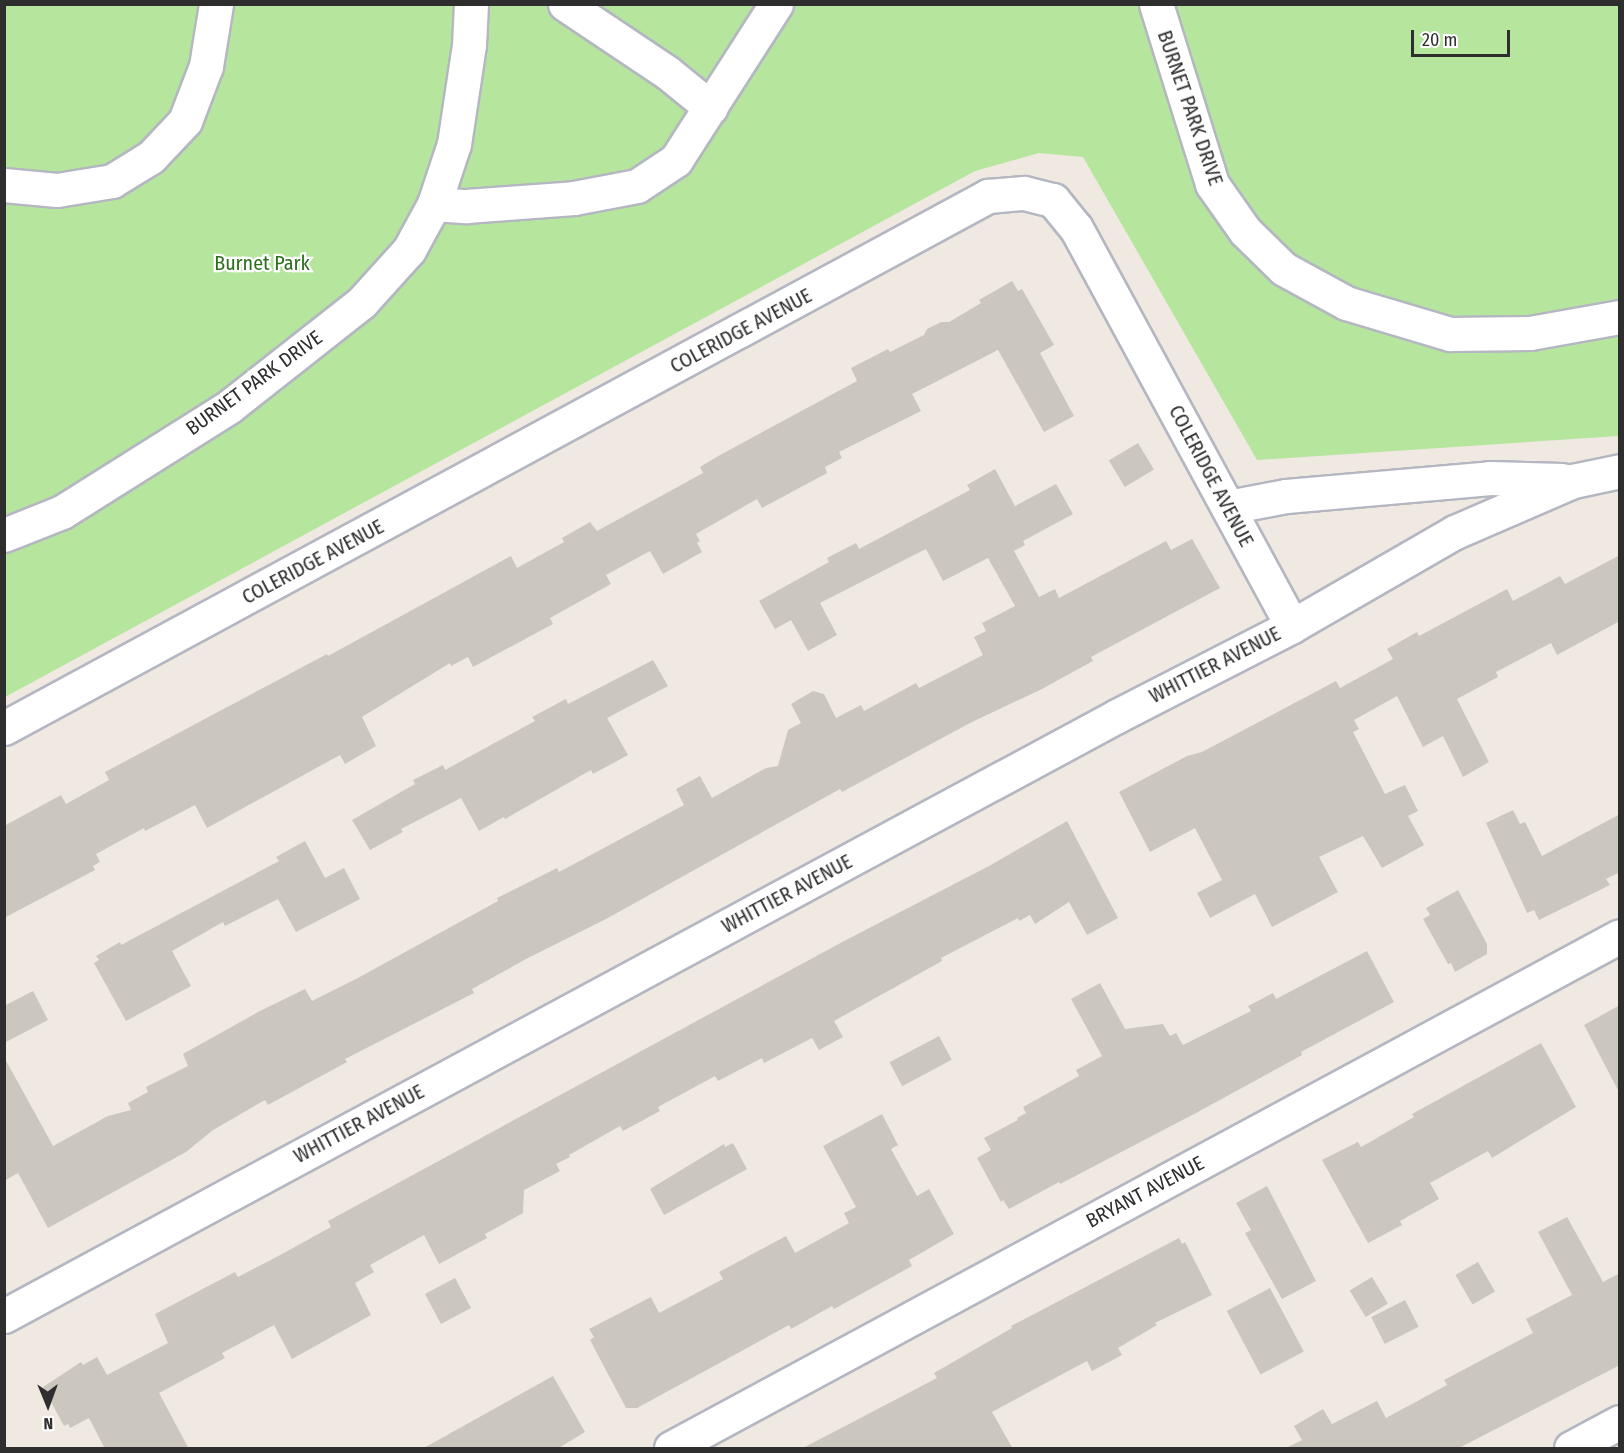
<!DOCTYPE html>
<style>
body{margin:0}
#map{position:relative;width:1624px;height:1453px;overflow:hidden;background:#efe9e1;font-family:"Fira Sans Condensed",sans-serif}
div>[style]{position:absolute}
.green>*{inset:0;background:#b6e59e}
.building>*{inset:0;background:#cbc7bf;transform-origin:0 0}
.roads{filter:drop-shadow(2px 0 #b4b7c1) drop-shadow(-2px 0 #b4b7c1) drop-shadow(0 2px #b4b7c1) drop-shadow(0 -2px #b4b7c1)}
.minor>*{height:33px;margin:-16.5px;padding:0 16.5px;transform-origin:16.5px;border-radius:16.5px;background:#fff}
span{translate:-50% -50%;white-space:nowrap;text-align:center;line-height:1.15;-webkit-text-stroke:4.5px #fff;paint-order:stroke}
.street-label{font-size:20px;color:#2e2e2e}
.park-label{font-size:20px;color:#2c6e1b}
.frame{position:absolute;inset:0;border:6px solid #2e2e2e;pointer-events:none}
.north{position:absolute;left:18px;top:1375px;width:60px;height:60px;-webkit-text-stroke:4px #fff;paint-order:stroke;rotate:179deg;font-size:16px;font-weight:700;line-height:24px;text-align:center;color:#2e2e2e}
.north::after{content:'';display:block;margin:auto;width:21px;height:27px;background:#2e2e2e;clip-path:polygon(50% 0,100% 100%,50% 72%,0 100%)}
.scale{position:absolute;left:1411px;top:30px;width:99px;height:27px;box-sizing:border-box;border:3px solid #2e2e2e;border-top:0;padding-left:8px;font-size:18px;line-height:21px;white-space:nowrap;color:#2e2e2e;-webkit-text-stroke:4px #fff;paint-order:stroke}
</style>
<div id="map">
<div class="green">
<i style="clip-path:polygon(5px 5px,1619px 5px,1619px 436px,1257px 460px,1083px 157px,1039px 153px,975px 171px,5px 697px)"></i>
</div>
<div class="building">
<i style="clip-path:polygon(1012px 281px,1018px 291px,1022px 289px,1054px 345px,1040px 353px,1074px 416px,1044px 432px,998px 350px,912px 394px,921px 411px,839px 452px,842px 458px,825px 467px,827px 473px,762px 508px,757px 499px,696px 534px,700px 541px,697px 543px,702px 552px,686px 561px,663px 574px,650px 551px,606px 575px,611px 584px,550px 618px,553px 624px,473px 667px,468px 657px,451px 666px,450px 663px,362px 717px,376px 746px,345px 764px,340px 755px,207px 828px,195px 805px,145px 831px,144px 828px,96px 854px,100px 862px,93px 866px,95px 870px,4px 918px,4px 826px,61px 795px,66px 804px,109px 780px,105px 772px,327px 654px,328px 656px,511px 556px,517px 568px,564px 542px,562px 538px,590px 522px,597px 531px,703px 473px,700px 467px,720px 455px,857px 381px,851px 368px,888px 349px,890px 352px,924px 335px,927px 329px,941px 322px,949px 322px,981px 303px,979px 300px)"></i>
<i style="left:1138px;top:443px;width:31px;height:34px;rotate:59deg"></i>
<i style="clip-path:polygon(995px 469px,1015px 506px,1056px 484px,1073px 514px,1023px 541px,1025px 545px,1014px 551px,1039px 597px,1055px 589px,1059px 598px,1166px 541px,1171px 550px,1192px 539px,1220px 588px,1091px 657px,1093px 661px,1040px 690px,972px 722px,842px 792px,840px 789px,606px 919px,528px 958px,472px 989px,474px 993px,345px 1059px,347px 1062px,268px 1105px,265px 1100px,213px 1130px,186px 1152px,48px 1228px,18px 1173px,4px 1181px,4px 1057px,53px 1146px,108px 1116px,131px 1110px,128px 1103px,148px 1092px,146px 1087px,188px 1066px,183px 1054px,260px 1011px,305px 989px,312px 1001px,356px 979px,498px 901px,497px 898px,557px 868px,559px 872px,684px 805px,676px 789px,700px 776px,712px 798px,766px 768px,778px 766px,788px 730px,801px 723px,791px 704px,813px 691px,824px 694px,836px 718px,861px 705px,864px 711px,916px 683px,919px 688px,983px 655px,974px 637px,986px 631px,982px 623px,1015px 606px,988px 558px,943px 581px,926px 549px,914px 555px,820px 603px,837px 635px,808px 651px,791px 620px,775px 629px,759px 601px,829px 562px,827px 558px,856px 543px,859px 549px,970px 490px,967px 485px)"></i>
<i style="clip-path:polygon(1620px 555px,1620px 621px,1557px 655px,1551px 643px,1496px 672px,1498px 677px,1457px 699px,1489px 762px,1463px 777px,1443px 736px,1423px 747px,1397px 696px,1354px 720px,1359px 729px,1353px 732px,1385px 794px,1405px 785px,1418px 811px,1408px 816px,1424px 845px,1382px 868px,1363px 836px,1319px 857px,1338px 892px,1272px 927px,1255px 894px,1210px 918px,1197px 893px,1222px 880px,1195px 828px,1150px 852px,1119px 792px,1187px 756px,1202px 752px,1336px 681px,1340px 688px,1393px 659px,1387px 649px,1417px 632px,1419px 636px,1507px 589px,1513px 601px,1560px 576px,1565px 584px)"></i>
<i style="clip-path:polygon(653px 660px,668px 686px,607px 718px,628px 755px,593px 774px,591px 770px,505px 819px,504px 817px,479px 831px,461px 798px,401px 829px,403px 832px,370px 850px,352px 820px,415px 784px,413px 780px,443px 765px,445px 770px,535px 721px,532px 717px,566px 699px,568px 704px)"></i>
<i style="clip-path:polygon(1513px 810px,1520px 824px,1525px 822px,1542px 856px,1620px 814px,1620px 872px,1606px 879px,1610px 885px,1539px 920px,1534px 910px,1527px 913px,1486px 823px)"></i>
<i style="clip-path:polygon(1067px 821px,1118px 918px,1087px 935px,1069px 902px,1035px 924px,1030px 915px,1019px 921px,1018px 918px,941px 958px,942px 961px,834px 1021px,843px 1037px,819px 1050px,812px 1038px,764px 1063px,762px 1058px,718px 1081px,715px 1076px,658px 1107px,660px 1111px,623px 1131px,620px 1126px,569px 1155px,570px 1157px,556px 1164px,560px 1171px,524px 1190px,523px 1213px,485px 1234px,487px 1238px,439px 1264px,424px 1235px,370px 1265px,374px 1272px,355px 1283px,371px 1315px,292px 1359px,274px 1325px,222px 1353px,225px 1358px,159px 1393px,189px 1449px,105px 1449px,89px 1418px,70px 1428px,68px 1424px,64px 1426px,43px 1387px,81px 1362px,83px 1365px,97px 1357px,107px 1375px,168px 1343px,155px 1314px,235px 1272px,238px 1277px,282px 1254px,331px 1227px,328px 1221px,846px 940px,989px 866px)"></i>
<i style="clip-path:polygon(305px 841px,325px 878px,344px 868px,360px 899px,296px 932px,278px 899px,225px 926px,223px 922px,172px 951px,191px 986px,126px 1021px,94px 963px,99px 960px,96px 956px,120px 942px,121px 945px,279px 861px,276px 857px)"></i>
<i style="clip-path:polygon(1458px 890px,1487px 944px,1487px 954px,1455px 972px,1451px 963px,1448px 964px,1423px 919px,1430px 915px,1426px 908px)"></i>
<i style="clip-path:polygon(1367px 951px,1394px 1002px,1301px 1052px,1302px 1055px,1196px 1113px,1060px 1184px,1059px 1182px,1009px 1209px,1003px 1200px,1001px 1202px,977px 1158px,991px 1150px,984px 1138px,1018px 1120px,1017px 1118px,1026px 1113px,1023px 1107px,1079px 1076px,1076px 1070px,1102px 1056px,1071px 999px,1100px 983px,1125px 1029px,1163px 1024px,1170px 1036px,1176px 1033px,1183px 1045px,1251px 1011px,1248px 1006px,1273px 993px,1276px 999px)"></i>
<i style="clip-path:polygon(33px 991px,48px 1020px,4px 1043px,4px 1006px)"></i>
<i style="clip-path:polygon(1620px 1005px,1620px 1094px,1584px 1025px)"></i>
<i style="left:939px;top:1036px;width:27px;height:56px;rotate:62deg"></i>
<i style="clip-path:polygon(1541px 1043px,1576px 1107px,1492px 1158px,1488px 1151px,1430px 1183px,1439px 1199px,1400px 1221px,1402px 1225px,1368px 1243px,1322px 1160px,1358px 1142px,1361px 1147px,1414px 1117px,1412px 1114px)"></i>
<i style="clip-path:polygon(882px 1114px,898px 1145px,891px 1149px,917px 1196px,929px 1189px,954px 1234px,909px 1260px,912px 1266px,834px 1309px,832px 1306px,791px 1329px,789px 1325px,637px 1408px,626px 1408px,590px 1340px,594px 1337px,589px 1329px,651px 1297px,659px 1313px,723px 1279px,719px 1272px,786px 1236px,795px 1253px,849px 1223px,844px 1213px,856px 1207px,823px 1146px)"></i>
<i style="clip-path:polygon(733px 1143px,747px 1169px,664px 1215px,650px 1189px,724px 1144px,725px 1147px)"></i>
<i style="clip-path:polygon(1267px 1186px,1316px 1281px,1282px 1299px,1245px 1233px,1251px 1230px,1236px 1203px)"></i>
<i style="clip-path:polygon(1567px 1217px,1603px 1282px,1620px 1273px,1620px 1365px,1457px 1449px,1284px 1449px,1302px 1440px,1294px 1426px,1323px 1409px,1332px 1424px,1377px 1401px,1386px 1418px,1447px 1385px,1444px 1380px,1533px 1333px,1526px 1319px,1572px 1295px,1538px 1232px)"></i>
<i style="clip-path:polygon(1179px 1238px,1182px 1244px,1185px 1242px,1212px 1295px,1155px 1323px,1157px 1325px,1118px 1348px,1122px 1355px,1092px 1371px,1087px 1361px,992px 1412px,1013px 1449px,801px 1449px,937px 1378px,934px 1373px,1012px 1328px,1011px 1326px)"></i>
<i style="left:1478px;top:1262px;width:34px;height:26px;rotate:60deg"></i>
<i style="left:1372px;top:1277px;width:31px;height:26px;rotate:59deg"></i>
<i style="left:455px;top:1278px;width:34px;height:34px;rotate:62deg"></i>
<i style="left:1270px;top:1288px;width:72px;height:49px;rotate:62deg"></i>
<i style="left:1405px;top:1300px;width:30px;height:38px;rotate:63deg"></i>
<i style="clip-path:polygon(553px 1376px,585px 1432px,557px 1449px,422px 1449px)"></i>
</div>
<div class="roads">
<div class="minor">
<i style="left:565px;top:4px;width:124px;rotate:33.8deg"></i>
<i style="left:668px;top:73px;width:55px;rotate:39.1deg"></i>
<i style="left:1156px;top:4px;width:189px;rotate:72.7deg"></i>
<i style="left:1212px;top:184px;width:57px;rotate:54.9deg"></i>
<i style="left:1245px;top:231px;width:54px;rotate:44.3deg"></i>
<i style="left:1284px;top:269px;width:71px;rotate:28.7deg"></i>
<i style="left:1346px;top:303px;width:109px;rotate:16.6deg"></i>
<i style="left:1450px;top:334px;width:80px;rotate:-0.7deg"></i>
<i style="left:1530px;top:333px;width:91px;rotate:-10.1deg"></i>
<i style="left:4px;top:185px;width:53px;rotate:5.4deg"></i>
<i style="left:57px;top:190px;width:56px;rotate:-9.3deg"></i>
<i style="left:112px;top:181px;width:46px;rotate:-31.6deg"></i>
<i style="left:151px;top:157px;width:50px;rotate:-46.6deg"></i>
<i style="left:185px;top:121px;width:59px;rotate:-69.1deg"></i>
<i style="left:206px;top:66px;width:63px;rotate:-80.8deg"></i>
<i style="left:434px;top:204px;width:32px;rotate:4deg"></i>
<i style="left:466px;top:206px;width:108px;rotate:-4.2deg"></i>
<i style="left:574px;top:198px;width:64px;rotate:-10.8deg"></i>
<i style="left:637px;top:186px;width:47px;rotate:-33.7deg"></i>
<i style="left:676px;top:160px;width:185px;rotate:-57.3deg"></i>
<i style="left:1228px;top:507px;width:59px;rotate:-10.7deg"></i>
<i style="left:1286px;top:496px;width:205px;rotate:-5deg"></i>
<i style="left:1490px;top:478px;width:72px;rotate:1.6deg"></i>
<i style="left:4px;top:535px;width:62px;rotate:-21.6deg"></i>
<i style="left:62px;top:512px;width:199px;rotate:-32.2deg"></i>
<i style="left:230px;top:406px;width:168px;rotate:-38.2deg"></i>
<i style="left:362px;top:302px;width:70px;rotate:-47.9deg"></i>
<i style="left:409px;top:250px;width:52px;rotate:-61.5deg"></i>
<i style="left:434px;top:204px;width:63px;rotate:-71.6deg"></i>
<i style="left:454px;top:144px;width:100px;rotate:-81.4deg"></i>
<i style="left:469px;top:45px;width:41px;rotate:-87.2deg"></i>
<i style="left:4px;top:728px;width:1119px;rotate:-28.4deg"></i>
<i style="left:988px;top:196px;width:36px;rotate:-5deg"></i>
<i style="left:1024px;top:193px;width:30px;rotate:14deg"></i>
<i style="left:1053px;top:200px;width:36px;rotate:51deg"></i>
<i style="left:1076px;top:228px;width:453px;rotate:61.5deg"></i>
<i style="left:4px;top:1316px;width:1264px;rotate:-28.33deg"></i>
<i style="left:1117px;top:716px;width:197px;rotate:-27.2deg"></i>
<i style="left:1292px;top:626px;width:188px;rotate:-30deg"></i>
<i style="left:1455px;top:532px;width:129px;rotate:-23.4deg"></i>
<i style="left:1573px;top:481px;width:48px;rotate:-12deg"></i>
<i style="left:671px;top:1448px;width:1078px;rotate:-28.35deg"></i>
<i style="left:1571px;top:1448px;width:55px;rotate:-28deg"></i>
</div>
</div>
<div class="street-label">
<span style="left:1190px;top:108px;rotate:71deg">BURNET PARK DRIVE</span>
<span style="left:741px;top:331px;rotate:-28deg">COLERIDGE AVENUE</span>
<span style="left:254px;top:383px;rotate:-36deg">BURNET PARK DRIVE</span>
<span style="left:1211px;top:476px;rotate:62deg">COLERIDGE AVENUE</span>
<span style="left:313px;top:562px;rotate:-28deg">COLERIDGE AVENUE</span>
<span style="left:1215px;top:665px;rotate:-27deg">WHITTIER AVENUE</span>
<span style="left:787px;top:894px;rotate:-28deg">WHITTIER AVENUE</span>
<span style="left:359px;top:1124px;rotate:-28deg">WHITTIER AVENUE</span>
<span style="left:1145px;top:1192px;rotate:-28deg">BRYANT AVENUE</span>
</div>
<div class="park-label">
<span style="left:262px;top:263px">Burnet Park</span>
</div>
<div class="frame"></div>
<div class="north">N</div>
<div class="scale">20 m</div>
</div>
